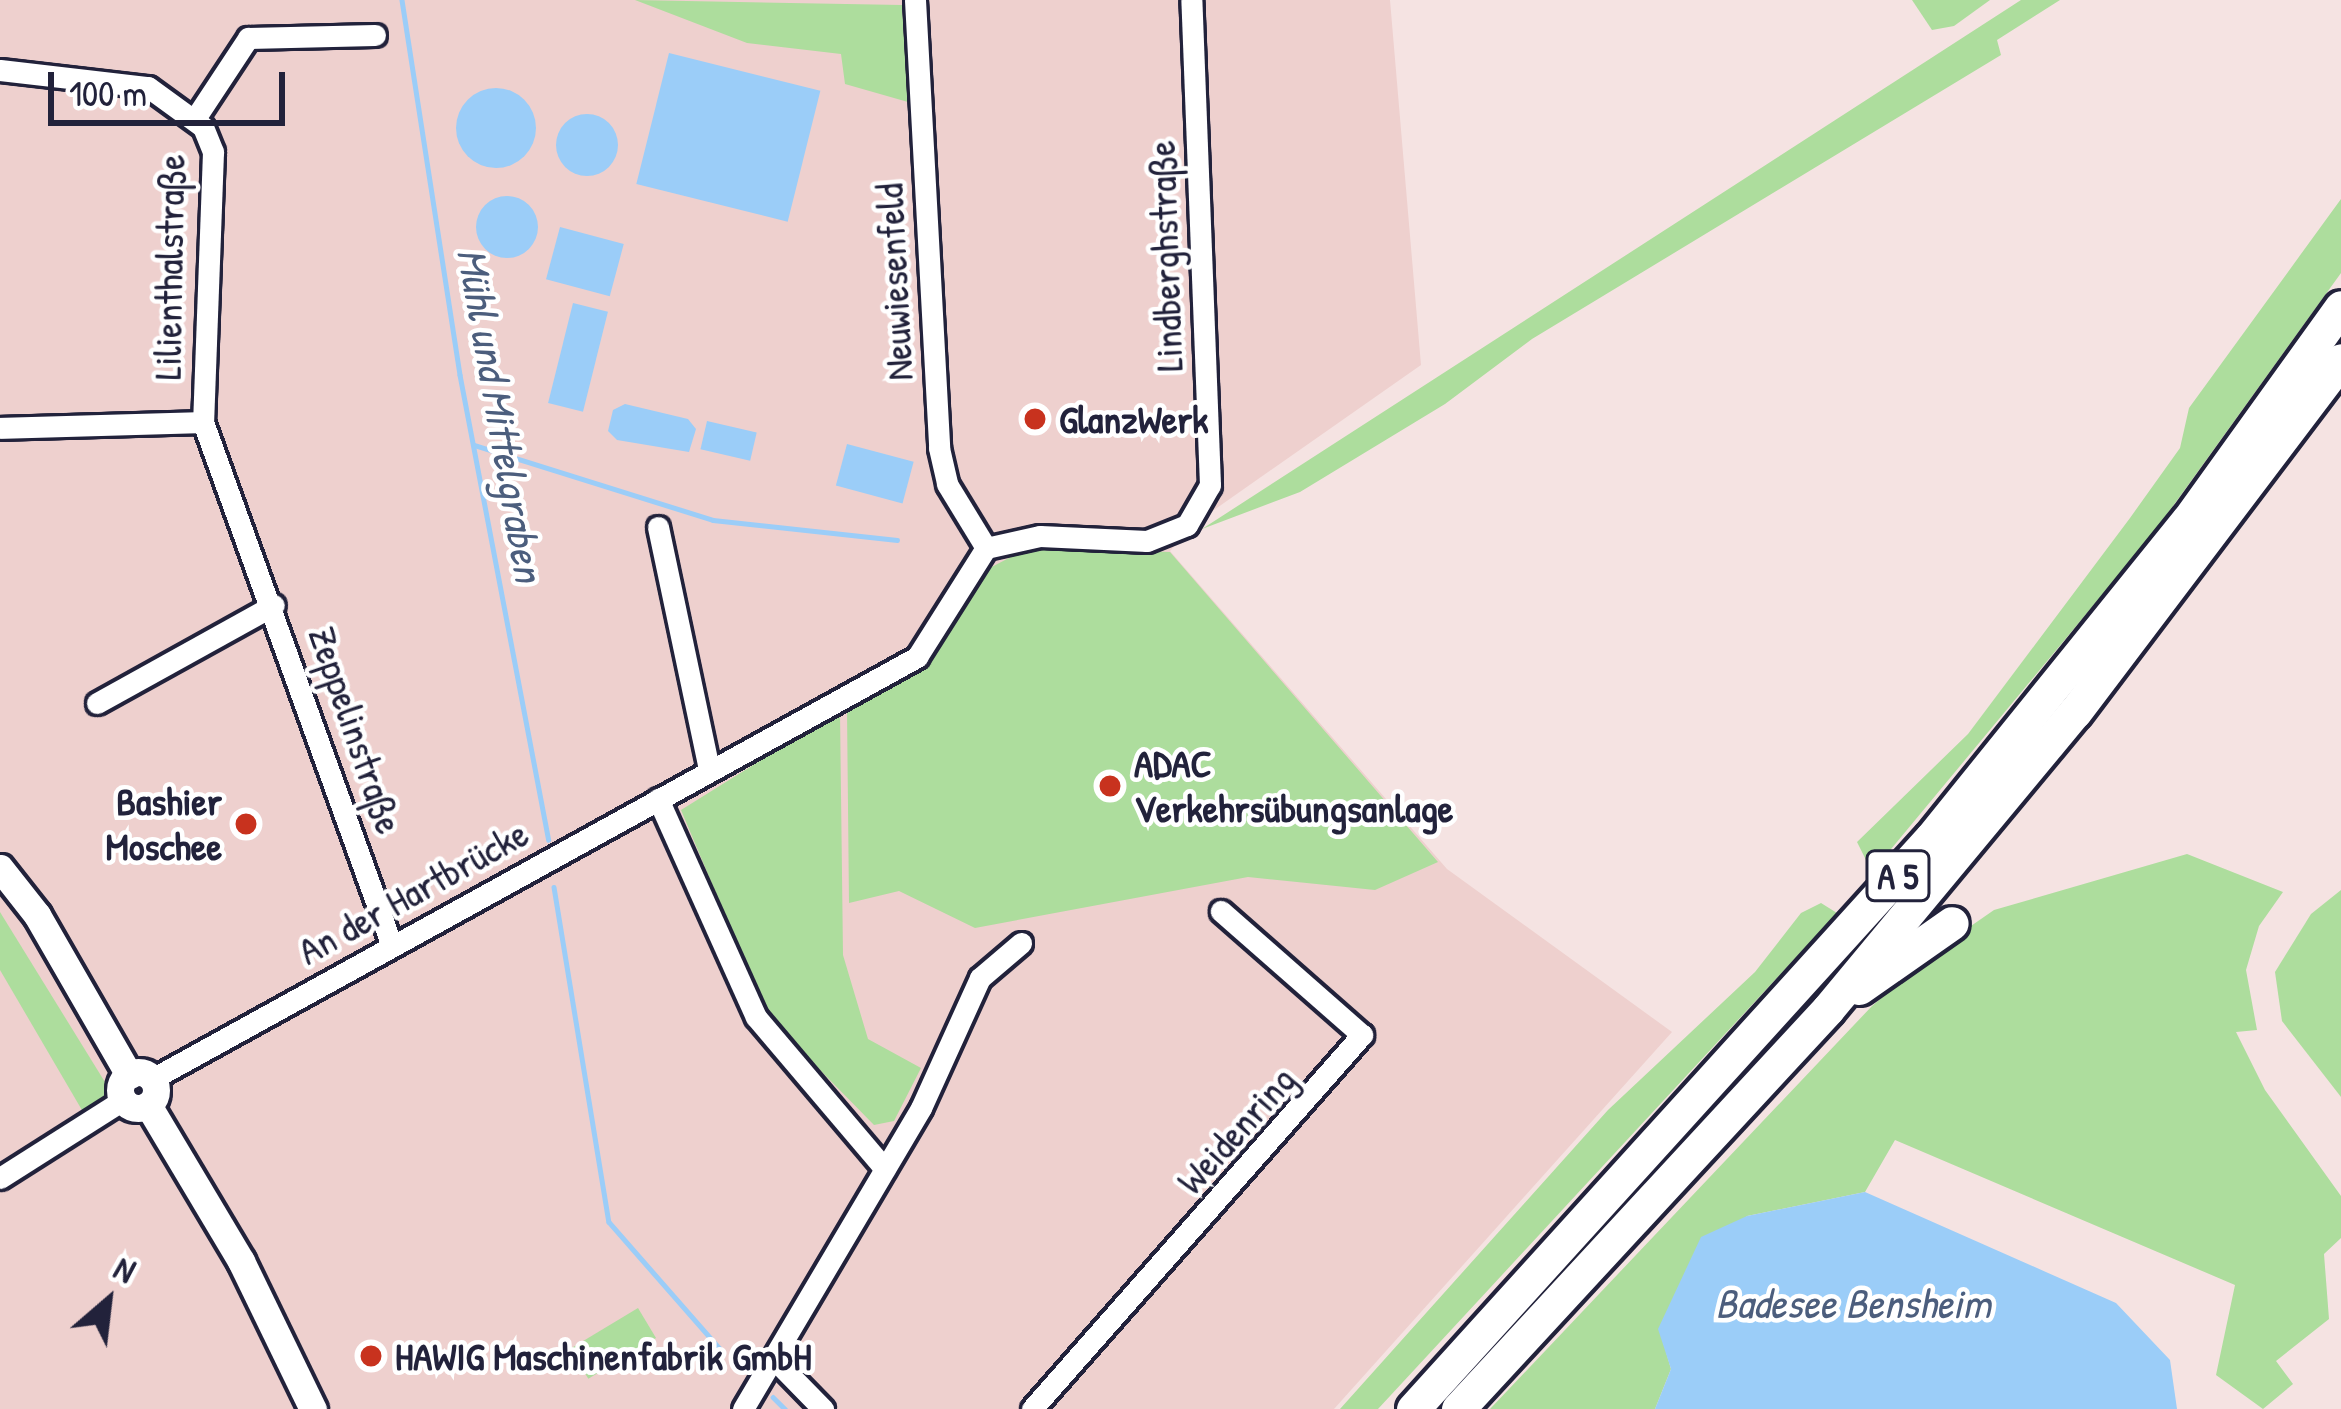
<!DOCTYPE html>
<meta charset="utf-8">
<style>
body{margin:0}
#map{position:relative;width:2341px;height:1409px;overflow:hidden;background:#f5e3e2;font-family:"Patrick Hand",sans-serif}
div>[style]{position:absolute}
.built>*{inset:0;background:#eed0ce}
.green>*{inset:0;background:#addd9d;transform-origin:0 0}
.water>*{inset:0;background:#9bcdf8;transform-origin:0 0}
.round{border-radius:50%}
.stream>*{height:4.5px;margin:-2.25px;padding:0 2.25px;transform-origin:2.25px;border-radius:2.25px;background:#9bcdf8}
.roads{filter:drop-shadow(3px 0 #22223b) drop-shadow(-3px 0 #22223b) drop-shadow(0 3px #22223b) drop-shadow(0 -3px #22223b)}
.minor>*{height:21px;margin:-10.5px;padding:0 10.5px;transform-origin:10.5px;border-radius:10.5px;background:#fff}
.major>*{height:27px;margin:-13.5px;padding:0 13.5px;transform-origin:13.5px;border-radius:13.5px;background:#fff}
.major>.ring{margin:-13.5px;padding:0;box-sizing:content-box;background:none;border:27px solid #fff;border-radius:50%}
.highway>*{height:33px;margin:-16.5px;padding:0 16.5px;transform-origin:16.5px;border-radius:16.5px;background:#fff}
.dots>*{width:33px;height:33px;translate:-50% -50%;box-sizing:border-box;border:6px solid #fff;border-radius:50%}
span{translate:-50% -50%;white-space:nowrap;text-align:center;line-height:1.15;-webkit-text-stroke:9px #fff;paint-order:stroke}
.shield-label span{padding:3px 9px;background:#fff;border:3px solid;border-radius:9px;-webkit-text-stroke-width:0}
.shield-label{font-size:36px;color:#22223b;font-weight:700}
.street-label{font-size:39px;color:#22223b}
.poi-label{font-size:39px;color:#22223b;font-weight:700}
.left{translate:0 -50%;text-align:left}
.right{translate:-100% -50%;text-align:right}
.water-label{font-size:42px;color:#4c5e7d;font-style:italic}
.north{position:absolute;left:48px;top:1241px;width:120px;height:120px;-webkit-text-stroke:9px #fff;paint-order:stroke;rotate:28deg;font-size:33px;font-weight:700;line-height:48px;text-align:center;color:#22223b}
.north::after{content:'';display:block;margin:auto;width:42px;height:54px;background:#22223b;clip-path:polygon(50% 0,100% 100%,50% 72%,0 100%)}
.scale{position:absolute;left:48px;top:72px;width:237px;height:54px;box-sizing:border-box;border:6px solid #22223b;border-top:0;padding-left:15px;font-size:36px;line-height:42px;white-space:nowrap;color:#22223b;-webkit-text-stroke:9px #fff;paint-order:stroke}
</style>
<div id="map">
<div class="built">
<i style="clip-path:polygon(0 0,1390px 0,1421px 365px,1194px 524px,1170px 551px,1447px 869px,1672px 1032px,1334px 1409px,0 1409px)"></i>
</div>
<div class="green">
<i style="clip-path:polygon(635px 0,902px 5px,908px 102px,845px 84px,841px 54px,747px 43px)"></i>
<i style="clip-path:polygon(1912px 0,1990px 0,1954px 26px,1932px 30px)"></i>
<i style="clip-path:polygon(2021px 0,2060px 0,1997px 40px,2001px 55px,1532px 339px,1445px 404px,1300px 492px,1202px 529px)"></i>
<i style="clip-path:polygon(2341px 199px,2341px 273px,2155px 531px,1872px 872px,1857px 842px,1968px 734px,2130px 518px,2180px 448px,2189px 408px)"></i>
<i style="clip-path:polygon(1030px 547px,1170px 552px,1438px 862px,1375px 890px,1248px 877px,975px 928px,899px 891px,849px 903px,847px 710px,920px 664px,982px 572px)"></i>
<i style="clip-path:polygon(840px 711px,843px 955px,868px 1039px,921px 1068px,894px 1121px,874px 1125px,768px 1017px,681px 810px)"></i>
<i style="clip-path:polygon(2187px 854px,2283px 892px,2259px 926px,2246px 970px,2257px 1030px,2236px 1032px,2265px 1090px,2341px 1196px,2341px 1238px,2324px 1254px,2329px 1319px,2276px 1361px,2293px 1384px,2263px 1409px,2216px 1375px,2235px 1285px,1895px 1140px,1865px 1192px,1747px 1216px,1659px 1328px,1671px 1369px,1655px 1409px,1490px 1409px,1872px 1006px,1942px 946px,1994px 910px)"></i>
<i style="clip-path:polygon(2341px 890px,2341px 1097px,2282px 1021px,2275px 972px,2311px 914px)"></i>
<i style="clip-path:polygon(1821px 903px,1837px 913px,1378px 1409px,1340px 1409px,1608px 1110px,1755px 972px,1801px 913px)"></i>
<i style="clip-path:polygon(0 912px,108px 1087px,107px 1099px,86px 1117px,0 970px)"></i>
<i style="left:638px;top:1308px;width:35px;height:79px;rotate:59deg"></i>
</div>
<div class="water">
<i style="left:669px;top:53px;width:156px;height:135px;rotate:14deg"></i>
<i class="round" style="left:456px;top:88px;width:80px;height:80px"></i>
<i class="round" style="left:556px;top:114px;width:62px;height:62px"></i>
<i class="round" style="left:476px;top:196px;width:62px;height:62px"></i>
<i style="left:560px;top:227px;width:66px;height:54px;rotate:15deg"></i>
<i style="left:573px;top:303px;width:36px;height:103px;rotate:14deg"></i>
<i style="clip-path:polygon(625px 404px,688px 419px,696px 429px,689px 452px,617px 440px,608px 431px,613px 410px)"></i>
<i style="left:707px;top:421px;width:51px;height:29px;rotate:13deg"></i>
<i style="left:847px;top:444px;width:69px;height:43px;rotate:15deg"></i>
<i style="clip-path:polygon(1865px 1192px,2116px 1303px,2170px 1360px,2177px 1409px,1655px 1409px,1671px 1369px,1658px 1329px,1701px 1237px,1747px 1216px)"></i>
</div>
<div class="stream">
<i style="left:402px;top:0;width:379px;rotate:81.2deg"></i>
<i style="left:460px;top:375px;width:473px;rotate:79.2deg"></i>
<i style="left:474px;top:445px;width:250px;rotate:17.4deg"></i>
<i style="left:713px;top:520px;width:185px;rotate:6.2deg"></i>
<i style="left:554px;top:887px;width:339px;rotate:80.7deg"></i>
<i style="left:609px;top:1222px;width:171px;rotate:48.8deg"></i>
<i style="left:773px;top:1397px;width:17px;rotate:45deg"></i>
</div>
<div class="roads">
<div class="minor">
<i style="left:915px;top:0;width:449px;rotate:86.9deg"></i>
<i style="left:939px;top:448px;width:37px;rotate:77deg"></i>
<i style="left:947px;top:484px;width:75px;rotate:58.6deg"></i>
<i style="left:0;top:70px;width:149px;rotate:6.6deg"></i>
<i style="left:148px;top:87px;width:68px;rotate:36deg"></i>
<i style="left:203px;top:127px;width:27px;rotate:68deg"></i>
<i style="left:213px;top:152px;width:270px;rotate:92.1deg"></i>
<i style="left:196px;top:117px;width:95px;rotate:-56.6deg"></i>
<i style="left:248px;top:38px;width:127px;rotate:-1.4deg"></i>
<i style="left:0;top:428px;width:203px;rotate:-1.7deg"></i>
<i style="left:203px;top:422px;width:557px;rotate:70.17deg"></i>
<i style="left:658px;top:527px;width:247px;rotate:78.1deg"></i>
<i style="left:97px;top:703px;width:202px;rotate:-29deg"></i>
<i style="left:658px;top:799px;width:239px;rotate:65.8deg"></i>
<i style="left:756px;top:1017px;width:199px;rotate:49.7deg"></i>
<i style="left:152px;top:1079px;width:874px;rotate:-28.88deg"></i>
<i style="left:917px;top:657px;width:129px;rotate:-57.7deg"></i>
<i style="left:986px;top:548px;width:55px;rotate:-12.5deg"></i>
<i style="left:1040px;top:536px;width:107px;rotate:2.7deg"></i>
<i style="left:1147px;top:541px;width:43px;rotate:-21.8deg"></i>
<i style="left:1187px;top:525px;width:46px;rotate:-60.1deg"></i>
<i style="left:1210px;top:485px;width:485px;rotate:-92.2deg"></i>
<i style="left:0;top:1178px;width:146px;rotate:-32.4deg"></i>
<i style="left:775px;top:1360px;width:69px;rotate:45.6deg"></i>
<i style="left:743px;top:1409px;width:350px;rotate:-59.4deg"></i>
<i style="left:921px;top:1108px;width:143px;rotate:-65.6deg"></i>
<i style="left:980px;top:978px;width:54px;rotate:-40.5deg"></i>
<i style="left:1032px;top:1409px;width:499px;rotate:-48.6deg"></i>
<i style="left:1362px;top:1035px;width:188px;rotate:-138.7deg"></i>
</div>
<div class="major">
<i style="left:0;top:868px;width:60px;rotate:51.8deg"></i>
<i style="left:37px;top:915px;width:185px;rotate:60.1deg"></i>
<i class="ring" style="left:120px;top:1072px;width:9px;height:9px"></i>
<i style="left:148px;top:1105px;width:182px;rotate:59.2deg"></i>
<i style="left:241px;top:1261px;width:165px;rotate:64.1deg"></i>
</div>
<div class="highway">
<i style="left:1859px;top:988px;width:113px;rotate:-35deg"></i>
<i style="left:1413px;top:1409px;width:771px;rotate:-47.79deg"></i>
<i style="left:1931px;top:838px;width:409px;rotate:-51.1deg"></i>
<i style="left:2188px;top:520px;width:262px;rotate:-54.3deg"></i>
<i style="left:1458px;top:1409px;width:545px;rotate:-47.23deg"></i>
<i style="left:1828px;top:1009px;width:386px;rotate:-50.3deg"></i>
<i style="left:2075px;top:712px;width:441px;rotate:-52.9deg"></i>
</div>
</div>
<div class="dots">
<i style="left:1035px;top:419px;background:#c8321e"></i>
<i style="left:1110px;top:786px;background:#c8321e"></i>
<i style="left:246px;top:824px;background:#c8321e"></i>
<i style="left:371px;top:1356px;background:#c8321e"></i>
</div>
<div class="shield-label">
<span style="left:1898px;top:876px">A 5</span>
</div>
<div class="street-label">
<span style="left:1165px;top:256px;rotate:-92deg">Lindberghstraße</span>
<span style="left:169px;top:267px;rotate:-89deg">Lilienthalstraße</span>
<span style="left:894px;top:282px;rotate:-93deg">Neuwiesenfeld</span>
<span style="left:356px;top:730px;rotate:71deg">Zeppelinstraße</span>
<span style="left:413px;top:892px;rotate:-29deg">An der Hartbrücke</span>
<span style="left:1236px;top:1130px;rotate:-48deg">Weidenring</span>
</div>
<div class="poi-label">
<span class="left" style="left:1059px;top:419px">GlanzWerk</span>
<span class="left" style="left:1134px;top:786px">ADAC<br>Verkehrsübungsanlage</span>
<span class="right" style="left:222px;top:824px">Bashier<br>Moschee</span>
<span class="left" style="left:395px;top:1356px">HAWIG Maschinenfabrik GmbH</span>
</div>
<div class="water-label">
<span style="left:501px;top:415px;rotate:80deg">Mühl und Mittelgraben</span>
<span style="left:1853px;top:1303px">Badesee Bensheim</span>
</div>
<div class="north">N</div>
<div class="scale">100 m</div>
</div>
